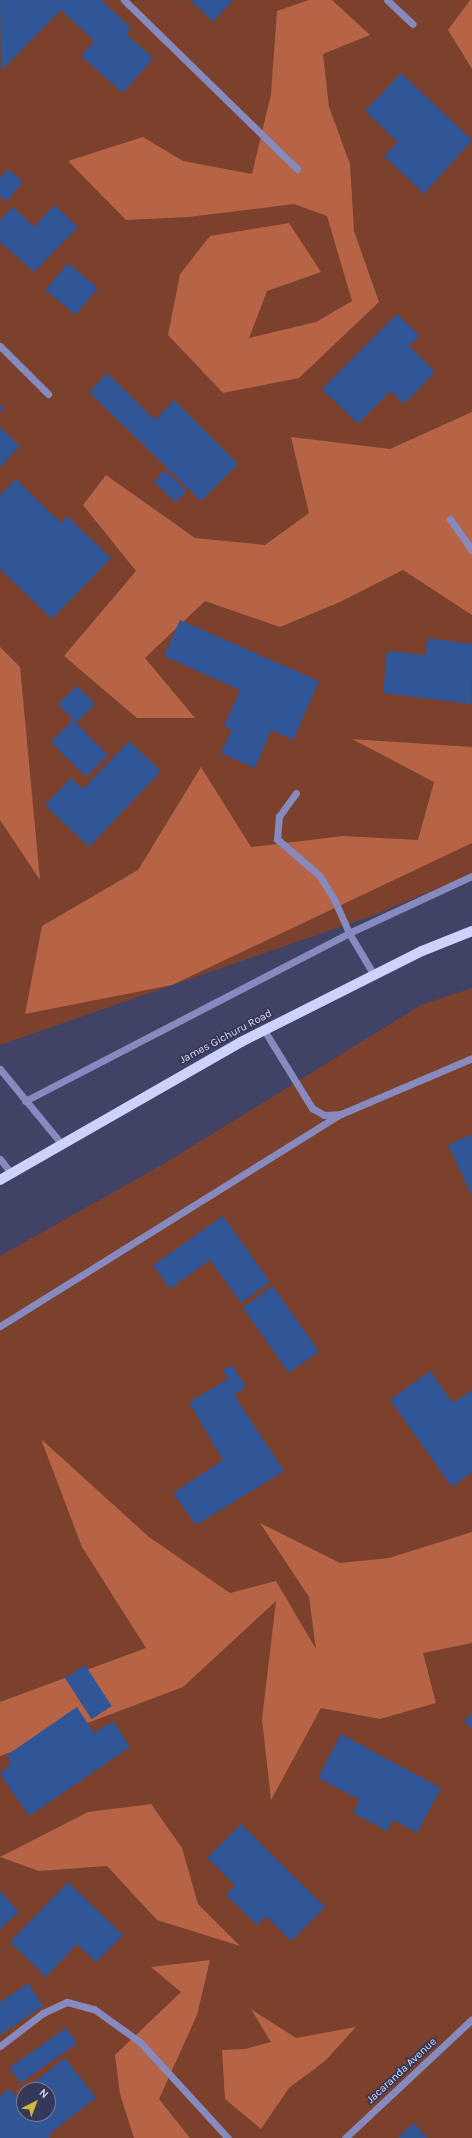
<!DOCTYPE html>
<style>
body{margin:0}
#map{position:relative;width:472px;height:2138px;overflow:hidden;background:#414366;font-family:Karla,sans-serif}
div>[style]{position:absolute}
.green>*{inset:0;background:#7b412c}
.forest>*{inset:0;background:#b66445}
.building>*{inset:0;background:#305697;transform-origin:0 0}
.minor>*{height:7px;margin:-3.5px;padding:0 3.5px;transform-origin:3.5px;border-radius:3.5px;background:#868abf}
.major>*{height:10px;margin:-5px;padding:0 5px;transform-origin:5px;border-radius:5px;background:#ced3fe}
span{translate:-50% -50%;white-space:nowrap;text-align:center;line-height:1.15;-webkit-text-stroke:3.5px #36385a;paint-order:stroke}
.street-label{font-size:11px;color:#daddf2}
.north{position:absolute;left:16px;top:2082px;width:40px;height:40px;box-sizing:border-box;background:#36385a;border:1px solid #787a97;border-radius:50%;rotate:42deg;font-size:11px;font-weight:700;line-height:16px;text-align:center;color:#daddf2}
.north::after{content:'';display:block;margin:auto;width:14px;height:18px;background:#ccb938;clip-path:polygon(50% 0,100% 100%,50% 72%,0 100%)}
</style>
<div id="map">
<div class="green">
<i style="clip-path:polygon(0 0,472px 0,472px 874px,374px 915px,0 1045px)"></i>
<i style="clip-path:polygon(evenodd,472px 988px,472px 2138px,0 2138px,0 1256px,167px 1162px,421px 1005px,472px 988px,24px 2090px,48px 2090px,48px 2114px,24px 2114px,24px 2090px)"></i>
</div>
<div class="forest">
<i style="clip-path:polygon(309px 0,332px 0,370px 35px,323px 54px,329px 107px,350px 164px,354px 231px,379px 302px,299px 378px,223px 393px,168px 335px,180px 274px,210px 236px,289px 223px,321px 272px,267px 291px,249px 338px,316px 322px,352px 301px,327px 216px,294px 204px,188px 217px,126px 220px,68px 161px,143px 137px,183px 161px,252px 174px,271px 94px,277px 11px)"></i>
<i style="clip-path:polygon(470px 0,472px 0,472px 69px,448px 30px)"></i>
<i style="clip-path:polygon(472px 412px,472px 615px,403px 570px,340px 602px,280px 627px,205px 601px,145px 658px,195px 718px,137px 718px,64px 656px,136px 571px,83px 505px,106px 475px,195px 538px,265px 545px,309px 513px,291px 437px,390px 449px)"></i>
<i style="clip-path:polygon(0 647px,20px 667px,40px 880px,0 820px)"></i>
<i style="clip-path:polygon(352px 739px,472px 747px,472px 843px,172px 985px,25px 1014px,42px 926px,138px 870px,201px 767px,251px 847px,343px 836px,418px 840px,434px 782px)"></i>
<i style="clip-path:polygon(41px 1439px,149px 1537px,230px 1593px,276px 1581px,316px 1649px,309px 1597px,260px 1523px,340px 1563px,389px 1558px,472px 1532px,472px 1643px,423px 1653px,436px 1703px,380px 1719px,321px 1708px,271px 1800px,262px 1719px,276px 1601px,183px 1687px,0 1756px,0 1702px,146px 1648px,82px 1547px)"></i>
<i style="clip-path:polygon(151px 1804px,182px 1848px,198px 1904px,240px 1946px,157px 1920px,107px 1866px,39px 1871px,0 1857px,88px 1812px)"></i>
<i style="clip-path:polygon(210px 1960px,197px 2015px,159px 2099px,190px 2138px,134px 2138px,120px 2094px,115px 2055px,181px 1992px,151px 1967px)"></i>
<i style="clip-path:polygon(251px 2009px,296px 2038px,356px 2027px,325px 2061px,289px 2088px,261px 2129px,225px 2099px,222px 2050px,245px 2049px,271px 2042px)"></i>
</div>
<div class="building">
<i style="clip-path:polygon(0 0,101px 0,131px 28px,126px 34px,153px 58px,123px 93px,81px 56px,94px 41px,61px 10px,1px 71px)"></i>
<i style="clip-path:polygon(190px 0,233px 0,213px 22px)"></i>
<i style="clip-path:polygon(401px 73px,472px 140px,424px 194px,384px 156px,398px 142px,365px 111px)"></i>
<i style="clip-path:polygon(8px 169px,23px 182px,6px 202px,0 196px,0 178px)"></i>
<i style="clip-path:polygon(54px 205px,78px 227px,34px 272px,0 242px,0 220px,13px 207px,34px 227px)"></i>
<i style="left:68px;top:263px;width:39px;height:35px;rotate:40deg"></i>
<i style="clip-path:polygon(397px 314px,420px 336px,409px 346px,435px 372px,404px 404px,390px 391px,358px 424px,322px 389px)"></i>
<i style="clip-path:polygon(107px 373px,155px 420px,174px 400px,238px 464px,201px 501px,89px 392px)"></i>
<i style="clip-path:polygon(0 405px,4px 408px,0 413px)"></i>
<i style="clip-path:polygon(0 427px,20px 446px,0 467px)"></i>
<i style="left:165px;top:470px;width:30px;height:16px;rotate:44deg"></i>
<i style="clip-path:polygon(16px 479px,61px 523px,67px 516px,111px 558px,52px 619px,0 569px,0 495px)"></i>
<i style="clip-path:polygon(180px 620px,319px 681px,293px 740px,271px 730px,255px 768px,221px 753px,232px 729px,224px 726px,240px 690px,164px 656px)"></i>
<i style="clip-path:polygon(427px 638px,472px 644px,471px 704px,383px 693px,387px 651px,426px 655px)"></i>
<i style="clip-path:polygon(77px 686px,95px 704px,76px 723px,108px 755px,86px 777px,51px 742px,73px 720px,58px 704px)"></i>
<i style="clip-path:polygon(129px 741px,161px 771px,89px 847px,45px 805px,71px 778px,83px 789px)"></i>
<i style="clip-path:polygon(472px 1134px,472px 1196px,448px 1145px)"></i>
<i style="clip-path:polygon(223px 1216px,270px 1282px,241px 1303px,210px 1260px,170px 1289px,153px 1265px)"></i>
<i style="left:273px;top:1286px;width:80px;height:37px;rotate:55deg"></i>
<i style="clip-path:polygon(232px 1365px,246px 1387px,234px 1395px,284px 1471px,196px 1525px,173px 1493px,223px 1460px,189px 1402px,228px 1379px,223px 1370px)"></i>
<i style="clip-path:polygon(430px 1371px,453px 1403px,472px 1390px,472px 1472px,452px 1487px,390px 1400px)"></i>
<i style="left:85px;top:1665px;width:49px;height:24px;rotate:57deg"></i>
<i style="clip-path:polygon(77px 1707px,94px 1733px,113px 1721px,130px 1747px,29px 1816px,0 1774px,10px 1764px,7px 1755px)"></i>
<i style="clip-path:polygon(472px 1713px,472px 1729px,464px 1721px)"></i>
<i style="clip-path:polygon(341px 1734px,441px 1788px,417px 1833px,393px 1820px,387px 1831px,353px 1813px,360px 1800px,318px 1778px)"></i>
<i style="clip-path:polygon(241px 1824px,325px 1907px,291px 1941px,266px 1916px,257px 1925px,226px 1895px,235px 1885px,207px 1858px)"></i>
<i style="clip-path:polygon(68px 1882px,123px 1935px,96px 1962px,77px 1944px,46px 1977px,10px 1942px)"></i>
<i style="clip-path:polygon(0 1891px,19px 1912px,0 1929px)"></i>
<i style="clip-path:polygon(28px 1983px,43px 2006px,0 2035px,0 2002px)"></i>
<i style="left:66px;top:2028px;width:19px;height:69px;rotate:55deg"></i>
<i style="clip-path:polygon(evenodd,65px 2058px,96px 2098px,48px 2135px,51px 2138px,0 2138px,0 2096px,10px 2089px,16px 2096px,65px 2058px,24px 2090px,48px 2090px,48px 2114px,24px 2114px,24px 2090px)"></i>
<i style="clip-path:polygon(413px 2123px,428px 2138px,398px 2138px)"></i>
</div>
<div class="minor">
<i style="left:124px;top:0;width:242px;rotate:44.3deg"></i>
<i style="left:387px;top:0;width:35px;rotate:43deg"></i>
<i style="left:0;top:346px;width:68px;rotate:45deg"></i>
<i style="left:450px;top:519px;width:38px;rotate:55deg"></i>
<i style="left:296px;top:793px;width:29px;rotate:126deg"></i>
<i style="left:279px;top:816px;width:23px;rotate:95deg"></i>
<i style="left:277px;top:839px;width:55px;rotate:40.6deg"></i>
<i style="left:319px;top:875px;width:28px;rotate:58deg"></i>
<i style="left:334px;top:899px;width:37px;rotate:66deg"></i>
<i style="left:349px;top:933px;width:136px;rotate:-24.9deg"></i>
<i style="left:264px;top:1030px;width:92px;rotate:58.4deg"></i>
<i style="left:312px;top:1108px;width:14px;rotate:30deg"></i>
<i style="left:324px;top:1115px;width:17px;rotate:-3deg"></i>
<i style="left:341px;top:1114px;width:142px;rotate:-23.1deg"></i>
<i style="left:0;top:1069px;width:94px;rotate:50.6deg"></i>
<i style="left:25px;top:1101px;width:365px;rotate:-27.4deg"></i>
<i style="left:349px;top:933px;width:49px;rotate:59.2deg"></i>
<i style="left:0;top:1159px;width:16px;rotate:52deg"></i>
<i style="left:0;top:1326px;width:402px;rotate:-31.9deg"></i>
<i style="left:0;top:2046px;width:54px;rotate:-37.5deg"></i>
<i style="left:43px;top:2013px;width:26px;rotate:-25deg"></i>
<i style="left:67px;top:2002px;width:28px;rotate:15deg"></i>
<i style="left:94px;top:2009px;width:57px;rotate:35.7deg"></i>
<i style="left:140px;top:2042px;width:130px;rotate:47.5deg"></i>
<i style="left:345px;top:2138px;width:174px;rotate:-43.1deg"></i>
</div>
<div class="major">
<i style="left:0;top:1180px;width:278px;rotate:-29.8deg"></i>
<i style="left:241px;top:1042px;width:203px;rotate:-26.7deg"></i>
<i style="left:422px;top:951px;width:54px;rotate:-21.8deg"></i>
</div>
<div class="street-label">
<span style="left:226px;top:1037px;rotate:-28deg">James Gichuru Road</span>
<span style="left:402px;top:2071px;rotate:-43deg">Jacaranda Avenue</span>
</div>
<div class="north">N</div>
</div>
